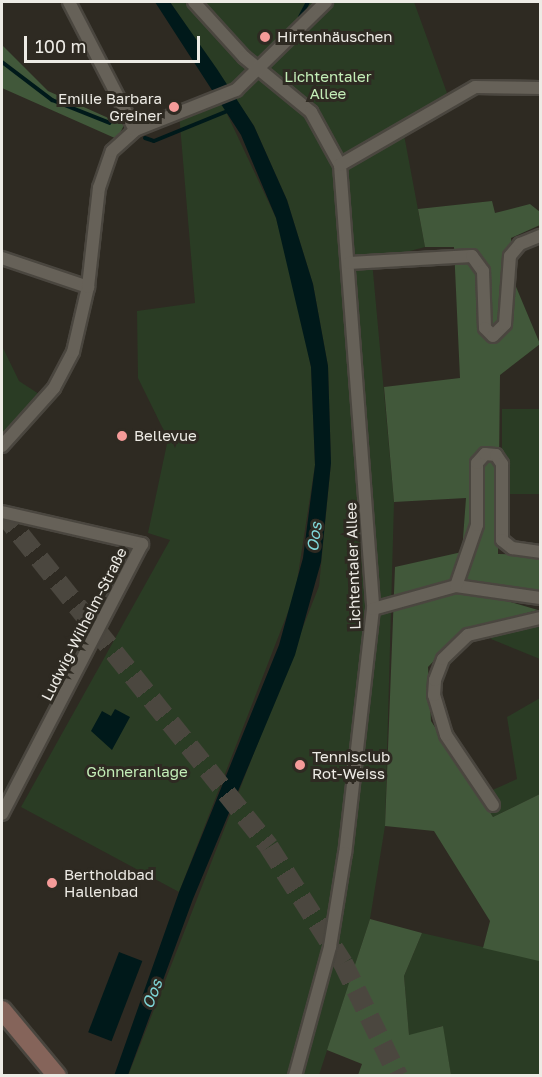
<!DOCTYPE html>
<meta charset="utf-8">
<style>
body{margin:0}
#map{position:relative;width:542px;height:1077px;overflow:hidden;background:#2e2a22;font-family:"Golos Text",sans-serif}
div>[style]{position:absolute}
.green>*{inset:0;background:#2a3c24;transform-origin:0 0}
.forest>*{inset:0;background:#41583a}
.water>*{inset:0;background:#00191a;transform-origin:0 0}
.stream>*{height:4px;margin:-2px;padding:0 2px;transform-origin:2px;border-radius:2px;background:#00191a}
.primary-tunnel>*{height:20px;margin-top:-10px;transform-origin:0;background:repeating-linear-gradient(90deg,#4b473f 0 20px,transparent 0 30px)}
.roads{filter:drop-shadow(2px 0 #4a463f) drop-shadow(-2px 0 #4a463f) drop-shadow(0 2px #4a463f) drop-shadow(0 -2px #4a463f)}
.minor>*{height:12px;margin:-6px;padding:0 6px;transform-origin:6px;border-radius:6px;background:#666158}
.secondary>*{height:18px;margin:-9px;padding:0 9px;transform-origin:9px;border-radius:9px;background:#85645a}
.dots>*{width:16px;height:16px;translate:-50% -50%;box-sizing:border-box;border:3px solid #2e2a22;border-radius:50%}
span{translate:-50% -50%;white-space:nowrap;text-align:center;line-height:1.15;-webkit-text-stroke:6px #2e2a22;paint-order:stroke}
.poi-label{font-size:15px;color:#edebe5}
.left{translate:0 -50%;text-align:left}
.right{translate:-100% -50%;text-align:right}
.park-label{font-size:15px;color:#c3edb7}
.street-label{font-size:15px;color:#edebe5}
.water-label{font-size:16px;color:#7fd7d8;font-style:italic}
.frame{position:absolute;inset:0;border:3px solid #edebe5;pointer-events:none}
.scale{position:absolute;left:24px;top:36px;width:176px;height:27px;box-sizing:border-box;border:3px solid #edebe5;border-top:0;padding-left:8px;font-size:18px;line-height:21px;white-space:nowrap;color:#edebe5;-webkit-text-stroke:4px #2e2a22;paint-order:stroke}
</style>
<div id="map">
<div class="green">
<i style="clip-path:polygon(170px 2px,414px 2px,447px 93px,402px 124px,425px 247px,372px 261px,394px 502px,385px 826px,370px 919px,319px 1075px,128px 1076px,319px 586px,331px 463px,328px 366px,313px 284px,287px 200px,254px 126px)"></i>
<i style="clip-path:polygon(219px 97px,276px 218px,293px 279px,311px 367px,315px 465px,295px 594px,179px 892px,21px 807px,170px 540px,148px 533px,168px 439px,138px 378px,137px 311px,195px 303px,179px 113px)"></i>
<i style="clip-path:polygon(2px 346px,19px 381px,42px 396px,2px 446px)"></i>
<i style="left:540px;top:409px;width:85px;height:38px;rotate:90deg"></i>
<i style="clip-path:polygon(540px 618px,540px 659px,491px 639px,493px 627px)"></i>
<i style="clip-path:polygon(540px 698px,540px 794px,493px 817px,479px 796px,517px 779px,507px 717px)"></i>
<i style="clip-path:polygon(422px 933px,540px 960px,540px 1075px,451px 1075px,442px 1026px,409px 1036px,404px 976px)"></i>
</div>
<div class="forest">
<i style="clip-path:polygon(2px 45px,48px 91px,124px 125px,117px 139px,2px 88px)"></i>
<i style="clip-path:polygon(492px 201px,495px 213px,530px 204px,540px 212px,540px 225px,511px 238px,514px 282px,540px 344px,500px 375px,498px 554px,540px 555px,540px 592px,493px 597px,538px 610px,463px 630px,428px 667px,431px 721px,493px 817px,540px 794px,539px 961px,483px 948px,490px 921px,434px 831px,385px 826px,395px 567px,462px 552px,466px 498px,394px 502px,384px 387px,460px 378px,454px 247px,425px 247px,418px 209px)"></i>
<i style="clip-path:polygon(370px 919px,422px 933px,404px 976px,409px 1035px,443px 1026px,451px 1075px,358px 1075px,362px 1064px,327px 1050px)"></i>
</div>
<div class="water">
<i style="clip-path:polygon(155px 2px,170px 2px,217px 69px,254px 126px,287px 200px,313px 284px,328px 366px,331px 463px,321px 562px,295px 655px,193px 899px,128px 1075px,114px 1076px,179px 892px,279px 645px,303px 558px,315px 465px,311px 367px,276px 218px,241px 135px)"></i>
<i style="clip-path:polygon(115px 709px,130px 717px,112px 750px,91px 731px,102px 711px,111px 716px)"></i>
<i style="left:119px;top:952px;width:25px;height:86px;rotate:21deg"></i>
</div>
<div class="stream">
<i style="left:300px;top:17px;width:17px;rotate:-62deg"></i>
<i style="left:2px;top:62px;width:63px;rotate:37.2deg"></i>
<i style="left:52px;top:100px;width:62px;rotate:21.6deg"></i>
<i style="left:145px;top:138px;width:9px;rotate:18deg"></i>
<i style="left:154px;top:141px;width:82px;rotate:-22.2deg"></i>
</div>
<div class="primary-tunnel">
<i style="left:2px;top:512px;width:428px;rotate:51.4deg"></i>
<i style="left:269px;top:847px;width:138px;rotate:57.5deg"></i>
<i style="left:343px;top:963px;width:126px;rotate:64deg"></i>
</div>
<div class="roads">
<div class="minor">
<i style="left:69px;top:2px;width:144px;rotate:62.7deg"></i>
<i style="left:194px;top:2px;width:74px;rotate:47.7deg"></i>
<i style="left:244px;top:57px;width:87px;rotate:39.4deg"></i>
<i style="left:311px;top:112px;width:60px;rotate:61.3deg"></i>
<i style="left:340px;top:165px;width:445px;rotate:85.7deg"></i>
<i style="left:373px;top:609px;width:246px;rotate:96.5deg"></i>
<i style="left:345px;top:853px;width:95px;rotate:99.1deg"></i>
<i style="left:330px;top:947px;width:134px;rotate:105.2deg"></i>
<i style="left:340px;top:165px;width:156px;rotate:-30deg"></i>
<i style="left:475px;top:87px;width:65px;rotate:0.9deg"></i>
<i style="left:2px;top:258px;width:91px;rotate:18.6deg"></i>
<i style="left:349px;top:263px;width:123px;rotate:-3.3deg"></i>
<i style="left:472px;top:256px;width:19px;rotate:54deg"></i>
<i style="left:483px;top:271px;width:57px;rotate:88deg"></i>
<i style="left:485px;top:328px;width:11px;rotate:45deg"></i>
<i style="left:493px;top:336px;width:17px;rotate:-45deg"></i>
<i style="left:505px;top:324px;width:68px;rotate:-85.8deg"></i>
<i style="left:510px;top:256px;width:16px;rotate:-50deg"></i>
<i style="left:520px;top:244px;width:22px;rotate:-22deg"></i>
<i style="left:2px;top:446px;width:78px;rotate:-48.1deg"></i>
<i style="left:54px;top:388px;width:41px;rotate:-62.2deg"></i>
<i style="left:73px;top:352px;width:67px;rotate:-77deg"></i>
<i style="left:88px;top:287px;width:100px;rotate:-83.7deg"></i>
<i style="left:99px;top:188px;width:39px;rotate:-71deg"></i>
<i style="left:112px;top:151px;width:31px;rotate:-42deg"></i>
<i style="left:135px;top:130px;width:109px;rotate:-21.6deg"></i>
<i style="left:236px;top:90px;width:126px;rotate:-44.4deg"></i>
<i style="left:2px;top:512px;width:144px;rotate:12.9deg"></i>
<i style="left:142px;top:544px;width:304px;rotate:117.4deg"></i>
<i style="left:456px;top:586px;width:85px;rotate:8.1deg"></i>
<i style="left:373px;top:609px;width:86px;rotate:-15.5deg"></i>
<i style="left:456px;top:586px;width:65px;rotate:-71deg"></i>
<i style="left:477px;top:525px;width:62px;rotate:-90deg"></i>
<i style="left:477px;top:463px;width:12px;rotate:-48deg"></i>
<i style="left:485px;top:454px;width:11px;rotate:5deg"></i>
<i style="left:496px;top:455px;width:11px;rotate:56deg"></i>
<i style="left:502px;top:464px;width:76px;rotate:90deg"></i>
<i style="left:502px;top:540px;width:13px;rotate:39deg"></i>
<i style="left:512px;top:548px;width:28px;rotate:8deg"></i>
<i style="left:493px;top:805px;width:84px;rotate:-123.9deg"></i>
<i style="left:446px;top:735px;width:42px;rotate:-106.7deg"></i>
<i style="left:434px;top:695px;width:15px;rotate:-86deg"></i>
<i style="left:435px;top:680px;width:22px;rotate:-69deg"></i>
<i style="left:443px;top:659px;width:35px;rotate:-44deg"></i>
<i style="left:468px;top:635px;width:74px;rotate:-13.3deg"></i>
</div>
<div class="secondary">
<i style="left:2px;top:1010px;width:86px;rotate:50.2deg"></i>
</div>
</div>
<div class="dots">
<i style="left:265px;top:37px;background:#f59b99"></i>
<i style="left:174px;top:107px;background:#f59b99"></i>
<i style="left:122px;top:436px;background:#f59b99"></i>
<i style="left:300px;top:765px;background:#f59b99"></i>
<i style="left:52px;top:883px;background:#f59b99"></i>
</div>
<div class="poi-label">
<span class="left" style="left:277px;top:37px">Hirtenhäuschen</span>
<span class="right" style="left:162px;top:107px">Emilie Barbara<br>Greiner</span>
<span class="left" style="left:134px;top:436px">Bellevue</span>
<span class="left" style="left:312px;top:765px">Tennisclub<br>Rot-Weiss</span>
<span class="left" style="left:64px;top:883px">Bertholdbad<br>Hallenbad</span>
</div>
<div class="park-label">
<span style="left:328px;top:85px">Lichtentaler<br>Allee</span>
<span style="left:137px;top:772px">Gönneranlage</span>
</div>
<div class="street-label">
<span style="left:353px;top:566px;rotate:-92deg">Lichtentaler Allee</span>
<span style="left:84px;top:624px;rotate:-63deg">Ludwig-Wilhelm-Straße</span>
</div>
<div class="water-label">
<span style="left:314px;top:537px;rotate:-82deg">Oos</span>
<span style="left:152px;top:994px;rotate:-69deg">Oos</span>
</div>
<div class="frame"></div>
<div class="scale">100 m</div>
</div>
